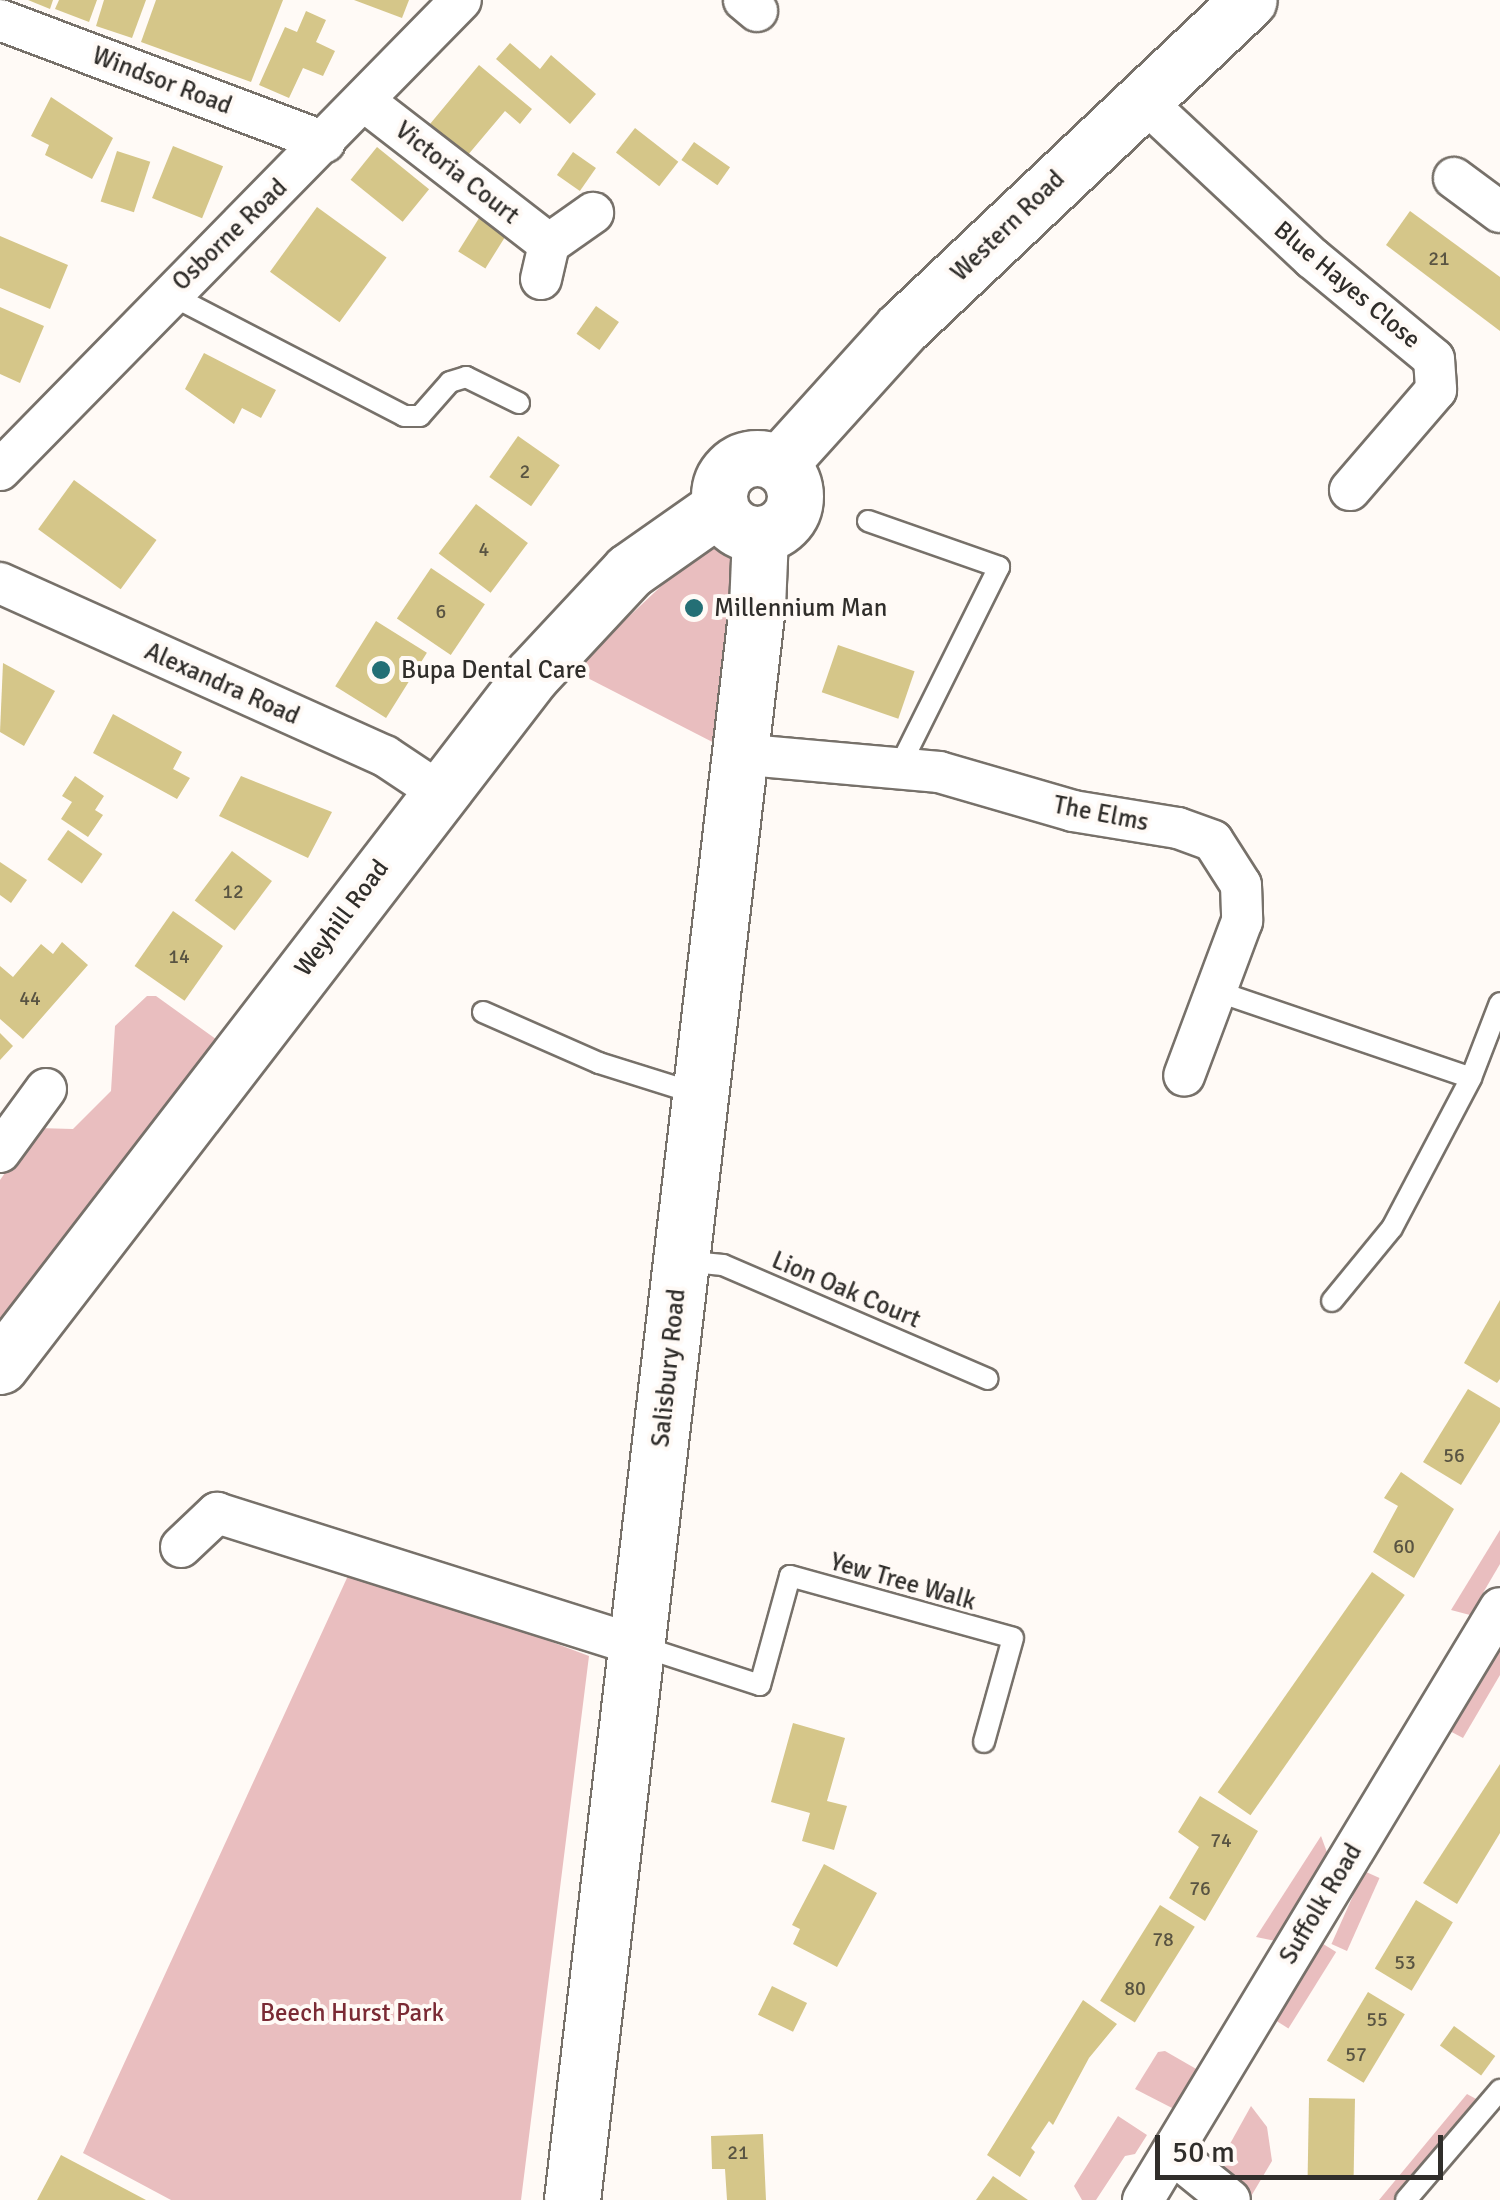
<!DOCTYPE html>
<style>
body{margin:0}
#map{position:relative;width:1500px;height:2200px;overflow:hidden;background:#fffaf6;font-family:Signika,sans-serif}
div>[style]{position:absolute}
.green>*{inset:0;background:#e9bebf;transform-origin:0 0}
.building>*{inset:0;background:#d5c689;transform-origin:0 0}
.roads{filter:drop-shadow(2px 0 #77716a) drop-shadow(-2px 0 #77716a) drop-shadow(0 2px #77716a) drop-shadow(0 -2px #77716a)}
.lane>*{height:20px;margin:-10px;padding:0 10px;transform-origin:10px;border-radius:10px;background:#fff}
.street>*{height:40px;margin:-20px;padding:0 20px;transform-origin:20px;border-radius:20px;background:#fff}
.secondary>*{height:55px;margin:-27.5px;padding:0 27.5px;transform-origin:27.5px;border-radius:27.5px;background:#fff}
.secondary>.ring{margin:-27.5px;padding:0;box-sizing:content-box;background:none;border:55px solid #fff;border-radius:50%}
.dots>*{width:28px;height:28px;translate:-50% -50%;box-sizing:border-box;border:5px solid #fffaf6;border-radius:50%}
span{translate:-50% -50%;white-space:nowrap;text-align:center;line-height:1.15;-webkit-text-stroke:8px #fffaf6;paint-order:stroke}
.number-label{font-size:20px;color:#595442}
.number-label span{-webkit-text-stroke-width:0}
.street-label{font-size:25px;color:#302e2b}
.poi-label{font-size:25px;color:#302e2b}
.left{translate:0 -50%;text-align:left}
.park-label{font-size:25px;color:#7a2a34}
.scale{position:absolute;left:1155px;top:2135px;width:288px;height:45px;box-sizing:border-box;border:5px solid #302e2b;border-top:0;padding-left:12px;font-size:30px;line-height:35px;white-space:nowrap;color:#302e2b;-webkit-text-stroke:8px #fffaf6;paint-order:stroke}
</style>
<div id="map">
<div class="green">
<i style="clip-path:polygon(706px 544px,741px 545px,730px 751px,572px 670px)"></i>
<i style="clip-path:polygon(147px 996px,156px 996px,220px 1042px,0 1323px,0 1180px,37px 1128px,73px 1129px,111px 1091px,115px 1026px)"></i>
<i style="clip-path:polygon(1500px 1530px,1500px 1564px,1470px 1615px,1451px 1610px)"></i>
<i style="clip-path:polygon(352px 1567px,589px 1656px,521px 2200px,171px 2200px,83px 2153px)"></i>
<i style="clip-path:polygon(1500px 1636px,1500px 1675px,1463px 1738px,1446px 1729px)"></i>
<i style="clip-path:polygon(1321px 1836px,1328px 1855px,1276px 1941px,1256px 1937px)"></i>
<i style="left:1364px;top:1871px;width:17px;height:80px;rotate:24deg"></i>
<i style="left:1320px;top:1942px;width:19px;height:90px;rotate:32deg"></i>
<i style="clip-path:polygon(1165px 2051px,1198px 2070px,1174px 2109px,1135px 2089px,1158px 2052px)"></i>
<i style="clip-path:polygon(1467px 2094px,1478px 2100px,1394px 2200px,1379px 2200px)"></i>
<i style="clip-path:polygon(1251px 2106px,1267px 2127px,1272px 2161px,1250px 2198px,1216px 2169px)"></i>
<i style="clip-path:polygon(1118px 2116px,1147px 2135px,1135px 2154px,1125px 2156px,1096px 2200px,1082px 2200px,1074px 2186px)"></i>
</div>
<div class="building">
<i style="clip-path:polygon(28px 0,53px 0,50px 9px)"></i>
<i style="clip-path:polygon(59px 0,97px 0,89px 22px,55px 9px)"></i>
<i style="clip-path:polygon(104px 0,146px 0,132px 38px,96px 26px)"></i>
<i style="clip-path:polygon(156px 0,283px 0,251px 82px,141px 42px)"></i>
<i style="clip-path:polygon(354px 0,409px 0,402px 18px)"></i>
<i style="clip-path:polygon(306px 11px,326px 20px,316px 42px,335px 51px,323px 76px,303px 68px,289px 98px,259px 85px,285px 27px,297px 32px)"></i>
<i style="clip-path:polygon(510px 43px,540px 69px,551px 55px,596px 94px,570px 124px,496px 59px)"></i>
<i style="clip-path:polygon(479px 65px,532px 109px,520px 124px,505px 111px,467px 156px,430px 124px)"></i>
<i style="clip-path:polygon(51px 97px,113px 138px,92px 179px,45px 155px,49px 145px,31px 136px)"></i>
<i style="left:635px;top:128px;width:55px;height:31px;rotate:38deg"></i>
<i style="left:694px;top:142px;width:44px;height:22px;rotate:35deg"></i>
<i style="left:173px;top:146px;width:54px;height:56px;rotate:22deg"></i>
<i style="left:377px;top:147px;width:67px;height:42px;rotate:39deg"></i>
<i style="left:117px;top:151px;width:35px;height:53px;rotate:18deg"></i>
<i style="left:573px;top:152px;width:28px;height:28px;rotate:35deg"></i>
<i style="left:317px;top:207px;width:86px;height:80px;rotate:36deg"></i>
<i style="clip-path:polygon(1410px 211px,1500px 277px,1500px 331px,1386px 245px)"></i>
<i style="left:481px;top:215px;width:32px;height:43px;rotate:32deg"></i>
<i style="clip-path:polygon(0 236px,68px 265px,50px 309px,0 288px)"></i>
<i style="left:596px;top:306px;width:28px;height:34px;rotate:35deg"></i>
<i style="clip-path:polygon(0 307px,44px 326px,20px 383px,0 374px)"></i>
<i style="clip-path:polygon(204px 353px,276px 390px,261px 418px,242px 408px,234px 424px,185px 389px)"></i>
<i style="left:518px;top:436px;width:51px;height:50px;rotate:35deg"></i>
<i style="left:74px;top:480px;width:102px;height:61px;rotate:36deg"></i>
<i style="left:476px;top:504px;width:65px;height:62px;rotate:37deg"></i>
<i style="left:431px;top:568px;width:65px;height:61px;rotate:34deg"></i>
<i style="left:376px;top:621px;width:60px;height:77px;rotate:32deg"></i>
<i style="left:838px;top:645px;width:81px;height:50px;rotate:19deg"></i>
<i style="clip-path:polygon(3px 663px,55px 691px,24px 746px,0 732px)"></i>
<i style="clip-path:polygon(113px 714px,182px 752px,173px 769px,190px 778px,177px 799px,93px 753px)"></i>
<i style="clip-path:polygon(75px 776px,104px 796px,95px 810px,103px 815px,88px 837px,61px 819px,72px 802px,62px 796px)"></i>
<i style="clip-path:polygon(241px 776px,332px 812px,308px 858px,219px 816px)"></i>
<i style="left:68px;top:830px;width:42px;height:36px;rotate:35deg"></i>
<i style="left:232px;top:851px;width:50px;height:62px;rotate:37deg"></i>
<i style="clip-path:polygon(0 862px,27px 880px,11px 903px,0 895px)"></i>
<i style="left:173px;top:911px;width:61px;height:67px;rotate:35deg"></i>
<i style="clip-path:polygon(62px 942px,88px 965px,23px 1039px,0 1019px,0 966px,13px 977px,41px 944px,53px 954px)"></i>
<i style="clip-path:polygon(0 1033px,13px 1046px,0 1060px)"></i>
<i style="clip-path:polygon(1500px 1300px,1500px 1379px,1497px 1383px,1464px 1363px)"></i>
<i style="clip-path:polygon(1468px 1389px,1500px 1408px,1500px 1422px,1461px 1485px,1423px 1462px)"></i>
<i style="clip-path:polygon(1401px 1472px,1454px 1509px,1414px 1578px,1373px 1552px,1398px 1506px,1384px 1498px)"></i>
<i style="left:1372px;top:1572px;width:40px;height:269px;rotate:35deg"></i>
<i style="clip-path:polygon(793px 1723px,845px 1738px,827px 1801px,847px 1806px,834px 1850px,802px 1841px,810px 1813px,771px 1802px)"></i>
<i style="clip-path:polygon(1500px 1764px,1500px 1833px,1457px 1904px,1423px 1883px)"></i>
<i style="clip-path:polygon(1200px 1796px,1258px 1831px,1205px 1921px,1169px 1898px,1199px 1847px,1178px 1832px)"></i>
<i style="clip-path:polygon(824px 1864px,877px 1893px,837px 1967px,793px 1944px,800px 1929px,792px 1925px)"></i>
<i style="left:1416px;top:1900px;width:43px;height:80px;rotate:31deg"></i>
<i style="left:1160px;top:1905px;width:41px;height:113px;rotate:32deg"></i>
<i style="left:772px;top:1986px;width:39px;height:32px;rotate:26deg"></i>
<i style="left:1368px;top:1992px;width:43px;height:80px;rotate:31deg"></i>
<i style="clip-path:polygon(1083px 2000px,1117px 2024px,1089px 2058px,1053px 2125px,1049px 2121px,1031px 2148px,1035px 2152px,1020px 2177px,987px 2155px)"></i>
<i style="left:1454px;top:2026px;width:51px;height:24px;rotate:36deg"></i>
<i style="left:1309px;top:2098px;width:46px;height:80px;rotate:1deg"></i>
<i style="clip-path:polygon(763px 2134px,766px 2200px,727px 2200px,725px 2169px,712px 2169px,711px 2136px)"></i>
<i style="clip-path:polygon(61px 2155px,146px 2200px,37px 2200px)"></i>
<i style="clip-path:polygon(993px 2176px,1028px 2200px,976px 2200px)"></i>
</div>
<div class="roads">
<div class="lane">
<i style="left:169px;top:294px;width:265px;rotate:27.4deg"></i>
<i style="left:404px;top:416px;width:16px"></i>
<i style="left:420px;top:416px;width:45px;rotate:-48.6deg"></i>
<i style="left:450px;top:382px;width:17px;rotate:-17deg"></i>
<i style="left:466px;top:377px;width:59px;rotate:26.1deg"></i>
<i style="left:868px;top:521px;width:139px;rotate:19.3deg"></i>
<i style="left:999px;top:567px;width:225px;rotate:116.5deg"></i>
<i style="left:1219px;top:992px;width:266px;rotate:18.8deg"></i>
<i style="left:1471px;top:1078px;width:80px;rotate:-68.9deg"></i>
<i style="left:483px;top:1012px;width:127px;rotate:23.7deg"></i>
<i style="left:599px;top:1063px;width:104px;rotate:17.4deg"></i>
<i style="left:682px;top:1261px;width:41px;rotate:5.6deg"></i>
<i style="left:723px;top:1265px;width:288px;rotate:23.3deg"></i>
<i style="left:1332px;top:1301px;width:94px;rotate:-50.6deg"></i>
<i style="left:1392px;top:1228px;width:170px;rotate:-62.2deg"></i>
<i style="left:640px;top:1646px;width:126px;rotate:18deg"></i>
<i style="left:760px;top:1685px;width:113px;rotate:-74.6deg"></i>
<i style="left:790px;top:1576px;width:231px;rotate:15.5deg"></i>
<i style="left:1013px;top:1638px;width:108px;rotate:105.6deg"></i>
<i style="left:1406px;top:2200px;width:145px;rotate:-49.5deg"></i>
</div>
<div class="street">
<i style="left:744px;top:0;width:17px;rotate:40deg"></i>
<i style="left:0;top:20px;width:347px;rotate:20.6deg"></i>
<i style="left:1142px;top:99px;width:233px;rotate:43.1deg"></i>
<i style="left:1312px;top:258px;width:158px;rotate:39.6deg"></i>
<i style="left:1434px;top:359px;width:31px;rotate:86deg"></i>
<i style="left:1436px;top:390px;width:132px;rotate:130.7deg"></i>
<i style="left:364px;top:101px;width:234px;rotate:37.7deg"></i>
<i style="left:1454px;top:178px;width:57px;rotate:36.5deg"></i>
<i style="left:541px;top:279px;width:36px;rotate:-77deg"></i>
<i style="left:549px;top:244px;width:54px;rotate:-35.2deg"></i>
<i style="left:0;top:470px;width:658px;rotate:-45.55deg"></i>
<i style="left:0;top:583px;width:422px;rotate:24.2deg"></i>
<i style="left:385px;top:756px;width:65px;rotate:33.7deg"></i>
<i style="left:737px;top:754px;width:203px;rotate:5.1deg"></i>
<i style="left:939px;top:772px;width:140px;rotate:16.2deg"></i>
<i style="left:1073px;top:811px;width:106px;rotate:9.2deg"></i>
<i style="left:1178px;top:828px;width:37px;rotate:20deg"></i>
<i style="left:1213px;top:841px;width:52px;rotate:57.5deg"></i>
<i style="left:1241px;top:885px;width:36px;rotate:88deg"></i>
<i style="left:1242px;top:921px;width:165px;rotate:110.5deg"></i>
<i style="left:0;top:1152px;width:78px;rotate:-53.9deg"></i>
<i style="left:181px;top:1547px;width:50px;rotate:-43.4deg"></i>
<i style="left:217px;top:1513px;width:443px;rotate:17.5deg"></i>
<i style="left:1173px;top:2154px;width:73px;rotate:38.9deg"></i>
<i style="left:1143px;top:2200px;width:691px;rotate:-58.91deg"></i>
</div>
<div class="secondary">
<i class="ring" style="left:719px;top:458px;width:21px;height:21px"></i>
<i style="left:779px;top:464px;width:183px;rotate:-47.9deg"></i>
<i style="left:902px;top:328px;width:477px;rotate:-43.4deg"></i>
<i style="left:0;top:1366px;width:872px;rotate:-52.41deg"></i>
<i style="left:532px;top:675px;width:142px;rotate:-47deg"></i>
<i style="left:629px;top:571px;width:111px;rotate:-35.1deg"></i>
<i style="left:572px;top:2200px;width:1604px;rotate:-83.38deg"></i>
<i style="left:757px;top:607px;width:72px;rotate:-87.6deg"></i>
</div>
</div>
<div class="dots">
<i style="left:694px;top:608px;background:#246f75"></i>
<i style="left:381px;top:670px;background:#246f75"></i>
</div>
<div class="number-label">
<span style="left:1439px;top:258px">21</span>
<span style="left:525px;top:471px">2</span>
<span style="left:484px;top:549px">4</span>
<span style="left:441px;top:611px">6</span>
<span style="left:233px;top:891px">12</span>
<span style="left:179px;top:956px">14</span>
<span style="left:30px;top:998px">44</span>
<span style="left:1454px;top:1455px">56</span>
<span style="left:1404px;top:1546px">60</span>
<span style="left:1221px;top:1840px">74</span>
<span style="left:1200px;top:1888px">76</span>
<span style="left:1163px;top:1939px">78</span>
<span style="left:1405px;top:1962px">53</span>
<span style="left:1135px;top:1988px">80</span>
<span style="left:1377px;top:2019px">55</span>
<span style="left:1356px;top:2054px">57</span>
<span style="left:738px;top:2152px">21</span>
</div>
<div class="street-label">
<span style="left:162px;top:81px;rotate:21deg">Windsor Road</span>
<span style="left:457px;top:173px;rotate:38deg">Victoria Court</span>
<span style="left:1008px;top:226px;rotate:-44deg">Western Road</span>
<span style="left:230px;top:235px;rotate:-44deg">Osborne Road</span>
<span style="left:1347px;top:285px;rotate:40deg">Blue Hayes Close</span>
<span style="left:222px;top:684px;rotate:24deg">Alexandra Road</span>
<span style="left:1101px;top:814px;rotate:11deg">The Elms</span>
<span style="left:342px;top:918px;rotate:-53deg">Weyhill Road</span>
<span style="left:846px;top:1290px;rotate:23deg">Lion Oak Court</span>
<span style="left:669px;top:1368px;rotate:-84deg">Salisbury Road</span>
<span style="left:903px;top:1582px;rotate:16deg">Yew Tree Walk</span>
<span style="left:1321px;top:1904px;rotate:-59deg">Suffolk Road</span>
</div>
<div class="poi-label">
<span class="left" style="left:714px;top:608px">Millennium Man</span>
<span class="left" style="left:401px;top:670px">Bupa Dental Care</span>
</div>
<div class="park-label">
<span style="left:352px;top:2013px">Beech Hurst Park</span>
</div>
<div class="scale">50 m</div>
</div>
